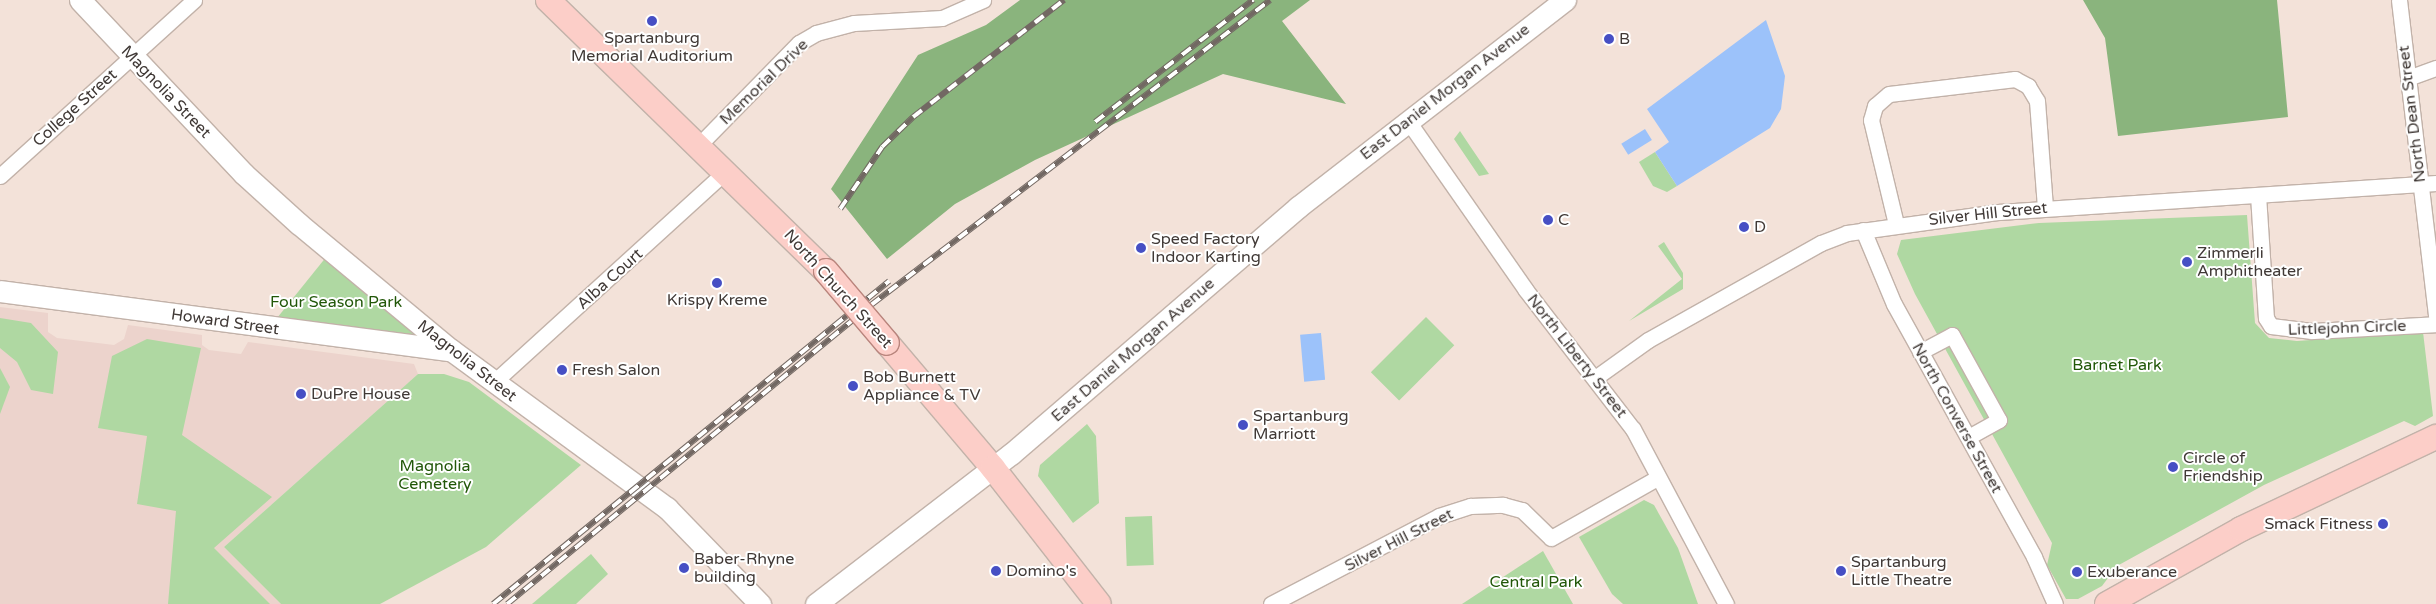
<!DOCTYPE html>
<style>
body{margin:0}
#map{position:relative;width:2436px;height:604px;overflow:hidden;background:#f3e2d9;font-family:"Varela Round",sans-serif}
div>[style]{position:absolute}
.education>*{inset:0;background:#ecd3cc}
.green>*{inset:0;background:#afd8a2;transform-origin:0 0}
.forest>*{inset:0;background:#8ab47d}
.water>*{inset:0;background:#9cc2fa;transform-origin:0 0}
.roads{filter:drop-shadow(1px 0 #c2b2a9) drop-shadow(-1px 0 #c2b2a9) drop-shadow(0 1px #c2b2a9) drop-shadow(0 -1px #c2b2a9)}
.street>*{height:15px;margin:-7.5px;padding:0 7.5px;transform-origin:7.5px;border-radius:7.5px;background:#fff}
.secondary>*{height:21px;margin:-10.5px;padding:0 10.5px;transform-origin:10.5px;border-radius:10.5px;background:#fff}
.primary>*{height:24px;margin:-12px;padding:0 12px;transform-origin:12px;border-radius:12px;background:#fccec8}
.rail>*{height:5.5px;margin-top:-2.75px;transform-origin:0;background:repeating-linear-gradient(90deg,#fff 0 11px,#726863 0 22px);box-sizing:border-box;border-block:1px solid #726863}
.bridges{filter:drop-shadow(1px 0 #b9857d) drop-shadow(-1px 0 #b9857d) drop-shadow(0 1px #b9857d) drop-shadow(0 -1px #b9857d)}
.primary-bridge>*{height:24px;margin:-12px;padding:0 12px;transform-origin:12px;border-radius:12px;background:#fccec8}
.dots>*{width:14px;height:14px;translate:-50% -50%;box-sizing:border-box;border:2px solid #fff;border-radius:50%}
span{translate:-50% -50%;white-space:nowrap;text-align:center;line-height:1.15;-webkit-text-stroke:4px #fff;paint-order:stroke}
.poi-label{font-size:16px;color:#403936}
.left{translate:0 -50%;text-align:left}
.right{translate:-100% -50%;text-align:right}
.street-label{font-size:16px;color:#403936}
.park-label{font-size:16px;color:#215708}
</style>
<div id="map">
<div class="education">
<i style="clip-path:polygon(0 307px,48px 313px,48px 332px,57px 338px,114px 345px,124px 339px,128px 325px,202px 335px,202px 345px,209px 350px,241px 354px,248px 342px,414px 364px,418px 374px,224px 547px,281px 604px,0 604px)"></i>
</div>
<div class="green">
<i style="clip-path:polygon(1460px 131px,1470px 146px,1489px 174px,1479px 176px,1454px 139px)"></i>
<i style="clip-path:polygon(1655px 152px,1677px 186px,1667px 192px,1653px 186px,1639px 162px)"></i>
<i style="clip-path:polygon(2247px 215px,2255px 323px,2269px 338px,2297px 341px,2423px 332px,2433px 416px,2415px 426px,2404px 421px,2264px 485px,2117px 566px,2102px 586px,2078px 599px,2066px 599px,2047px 565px,2052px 543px,1915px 294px,1897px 254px,1901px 240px,2039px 223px)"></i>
<i style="clip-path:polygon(1664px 242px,1683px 273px,1683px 289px,1629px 321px,1682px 279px,1658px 246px)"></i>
<i style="clip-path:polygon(331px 251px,451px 350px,269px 328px)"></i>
<i style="left:1426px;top:317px;width:40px;height:78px;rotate:45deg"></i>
<i style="clip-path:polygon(0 318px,31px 323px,58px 352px,53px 394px,31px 390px,17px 362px,0 348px)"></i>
<i style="clip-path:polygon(147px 339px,201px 348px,182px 435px,272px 497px,214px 548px,270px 604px,168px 604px,176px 511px,137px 504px,147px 436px,98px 428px,112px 356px)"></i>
<i style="clip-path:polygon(0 368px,10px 387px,0 414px)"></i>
<i style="clip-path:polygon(418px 374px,444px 374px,469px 382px,581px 465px,486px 547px,380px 604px,281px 604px,224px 547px)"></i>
<i style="clip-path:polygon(1087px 424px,1096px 436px,1099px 503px,1073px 523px,1038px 476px,1040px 465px)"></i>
<i style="clip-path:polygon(1644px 500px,1654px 505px,1678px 548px,1698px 604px,1623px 604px,1612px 594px,1579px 537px)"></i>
<i style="left:1152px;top:516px;width:49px;height:27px;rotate:88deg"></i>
<i style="clip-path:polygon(1543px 551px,1573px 604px,1462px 604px)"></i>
<i style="clip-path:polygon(591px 554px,608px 574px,576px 604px,532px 604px)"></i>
</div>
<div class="forest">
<i style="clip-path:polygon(1020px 0,1310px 0,1282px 21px,1346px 104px,1223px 74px,1035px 160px,955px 204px,887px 259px,831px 189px,918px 55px,986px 25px)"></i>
<i style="clip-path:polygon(2083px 0,2277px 0,2288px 117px,2118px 136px,2105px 38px)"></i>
</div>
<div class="water">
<i style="clip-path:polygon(1766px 20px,1785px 76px,1781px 109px,1770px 128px,1677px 186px,1655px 152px,1669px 142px,1647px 109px)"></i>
<i style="left:1645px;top:129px;width:13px;height:28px;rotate:58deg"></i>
<i style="left:1321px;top:333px;width:47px;height:21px;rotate:85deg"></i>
</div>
<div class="roads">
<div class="street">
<i style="left:2399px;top:0;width:319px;rotate:83.3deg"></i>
<i style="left:2408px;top:78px;width:30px;rotate:-20deg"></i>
<i style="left:1408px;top:121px;width:205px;rotate:55.1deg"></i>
<i style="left:1525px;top:289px;width:177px;rotate:52.4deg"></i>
<i style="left:1633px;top:429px;width:198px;rotate:62deg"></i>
<i style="left:696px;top:148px;width:147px;rotate:-45.6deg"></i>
<i style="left:799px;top:43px;width:20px;rotate:-30deg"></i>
<i style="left:816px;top:33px;width:39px;rotate:-15deg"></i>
<i style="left:854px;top:23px;width:88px;rotate:-3.3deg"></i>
<i style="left:942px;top:18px;width:45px;rotate:-23.7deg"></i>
<i style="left:0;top:176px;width:262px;rotate:-42.2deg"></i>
<i style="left:2258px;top:195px;width:123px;rotate:86.3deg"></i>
<i style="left:2266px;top:318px;width:9px;rotate:58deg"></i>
<i style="left:2271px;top:326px;width:41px;rotate:7deg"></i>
<i style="left:2312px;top:331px;width:124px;rotate:-3.2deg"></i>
<i style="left:1896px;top:224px;width:107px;rotate:-103.5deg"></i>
<i style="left:1871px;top:120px;width:15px;rotate:-74deg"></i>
<i style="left:1875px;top:106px;width:18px;rotate:-41deg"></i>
<i style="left:1889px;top:94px;width:127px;rotate:-6.8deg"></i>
<i style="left:2015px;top:79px;width:15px;rotate:28deg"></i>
<i style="left:2028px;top:86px;width:17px;rotate:59deg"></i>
<i style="left:2037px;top:101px;width:107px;rotate:85.7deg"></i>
<i style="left:1863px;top:230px;width:80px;rotate:67.3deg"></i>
<i style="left:1894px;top:304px;width:289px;rotate:61deg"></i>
<i style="left:2034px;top:557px;width:51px;rotate:65.9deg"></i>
<i style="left:1920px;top:352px;width:36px;rotate:-28deg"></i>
<i style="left:1952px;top:335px;width:97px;rotate:61.1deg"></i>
<i style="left:1999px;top:420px;width:35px;rotate:151deg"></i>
<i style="left:1595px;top:378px;width:65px;rotate:-35.6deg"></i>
<i style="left:1648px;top:340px;width:198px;rotate:-29.3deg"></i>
<i style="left:1821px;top:243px;width:28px;rotate:-21deg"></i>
<i style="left:1847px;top:233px;width:153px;rotate:-7.9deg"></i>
<i style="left:1999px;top:212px;width:438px;rotate:-3.8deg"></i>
<i style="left:494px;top:382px;width:311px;rotate:-42.3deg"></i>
<i style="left:1271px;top:604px;width:190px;rotate:-27.6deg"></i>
<i style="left:1439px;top:516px;width:33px;rotate:-18deg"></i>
<i style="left:1470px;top:506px;width:33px;rotate:-2deg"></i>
<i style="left:1503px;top:505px;width:20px;rotate:15deg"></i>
<i style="left:1522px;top:510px;width:40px;rotate:44deg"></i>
<i style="left:1551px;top:538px;width:122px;rotate:-29.5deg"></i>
</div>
<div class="secondary">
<i style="left:80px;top:0;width:239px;rotate:46.7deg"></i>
<i style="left:244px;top:174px;width:74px;rotate:42.3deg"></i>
<i style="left:299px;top:224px;width:197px;rotate:39.7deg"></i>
<i style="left:451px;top:350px;width:268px;rotate:36.2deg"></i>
<i style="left:667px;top:508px;width:134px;rotate:45.9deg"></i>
<i style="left:0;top:291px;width:455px;rotate:7.5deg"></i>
<i style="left:816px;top:604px;width:246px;rotate:-37.6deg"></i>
<i style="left:1011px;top:454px;width:379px;rotate:-40.7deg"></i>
<i style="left:1298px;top:207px;width:338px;rotate:-37.8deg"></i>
</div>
<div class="primary">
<i style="left:548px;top:0;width:388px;rotate:44.3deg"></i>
<i style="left:887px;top:343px;width:164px;rotate:49.7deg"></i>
<i style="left:993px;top:468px;width:172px;rotate:52.1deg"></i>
<i style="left:2107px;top:604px;width:154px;rotate:-29.2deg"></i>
<i style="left:2241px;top:529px;width:216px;rotate:-25.3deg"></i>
</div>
</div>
<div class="rail">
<i style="left:1095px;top:122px;width:200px;rotate:-37.7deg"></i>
<i style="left:840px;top:209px;width:75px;rotate:-55.9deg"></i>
<i style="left:882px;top:147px;width:43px;rotate:-44.1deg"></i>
<i style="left:913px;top:117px;width:191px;rotate:-37.8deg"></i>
<i style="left:493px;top:604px;width:511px;rotate:-39.2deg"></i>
<i style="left:507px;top:604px;width:471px;rotate:-39.4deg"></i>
<i style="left:871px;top:305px;width:502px;rotate:-37.39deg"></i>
</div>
<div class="bridges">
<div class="primary-bridge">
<i style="left:826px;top:271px;width:94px;rotate:49.7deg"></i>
</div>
</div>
<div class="dots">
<i style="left:652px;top:21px;background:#464fc4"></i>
<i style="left:1609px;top:39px;background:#464fc4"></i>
<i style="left:1548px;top:220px;background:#464fc4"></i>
<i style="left:1744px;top:227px;background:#464fc4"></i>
<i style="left:1141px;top:248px;background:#464fc4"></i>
<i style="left:2187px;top:262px;background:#464fc4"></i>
<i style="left:717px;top:283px;background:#464fc4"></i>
<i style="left:562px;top:370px;background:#464fc4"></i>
<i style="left:853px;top:386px;background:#464fc4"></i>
<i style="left:301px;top:394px;background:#464fc4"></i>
<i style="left:1243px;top:425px;background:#464fc4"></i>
<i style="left:2173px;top:467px;background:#464fc4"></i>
<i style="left:2383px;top:524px;background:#464fc4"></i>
<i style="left:684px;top:568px;background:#464fc4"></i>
<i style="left:996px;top:571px;background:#464fc4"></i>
<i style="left:1841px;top:571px;background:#464fc4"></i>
<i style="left:2077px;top:572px;background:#464fc4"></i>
</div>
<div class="poi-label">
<span style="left:652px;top:47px">Spartanburg<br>Memorial Auditorium</span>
<span class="left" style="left:1619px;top:39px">B</span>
<span class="left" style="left:1558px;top:220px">C</span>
<span class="left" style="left:1754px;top:227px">D</span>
<span class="left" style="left:1151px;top:248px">Speed Factory<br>Indoor Karting</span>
<span class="left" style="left:2197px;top:262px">Zimmerli<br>Amphitheater</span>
<span style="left:717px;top:300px">Krispy Kreme</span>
<span class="left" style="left:572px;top:370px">Fresh Salon</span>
<span class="left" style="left:863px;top:386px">Bob Burnett<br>Appliance &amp; TV</span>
<span class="left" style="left:311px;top:394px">DuPre House</span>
<span class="left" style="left:1253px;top:425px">Spartanburg<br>Marriott</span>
<span class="left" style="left:2183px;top:467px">Circle of<br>Friendship</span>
<span class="right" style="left:2373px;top:524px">Smack Fitness</span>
<span class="left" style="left:694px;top:568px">Baber-Rhyne<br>building</span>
<span class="left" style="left:1851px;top:571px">Spartanburg<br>Little Theatre</span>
<span class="left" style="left:1006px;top:571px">Domino's</span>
<span class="left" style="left:2087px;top:572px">Exuberance</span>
</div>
<div class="street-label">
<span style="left:764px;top:82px;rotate:-44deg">Memorial Drive</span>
<span style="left:166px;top:92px;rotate:46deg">Magnolia Street</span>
<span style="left:1445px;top:92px;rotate:-38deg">East Daniel Morgan Avenue</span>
<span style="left:75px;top:108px;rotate:-42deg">College Street</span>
<span style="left:2412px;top:114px;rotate:-97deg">North Dean Street</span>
<span style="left:1988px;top:214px;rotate:-6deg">Silver Hill Street</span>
<span style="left:610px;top:279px;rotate:-42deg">Alba Court</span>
<span style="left:838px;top:289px;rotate:48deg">North Church Street</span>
<span style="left:225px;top:322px;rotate:8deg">Howard Street</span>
<span style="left:2347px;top:328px;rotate:-2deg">Littlejohn Circle</span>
<span style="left:1133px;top:350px;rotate:-41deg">East Daniel Morgan Avenue</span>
<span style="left:1577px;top:356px;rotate:52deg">North Liberty Street</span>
<span style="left:467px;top:361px;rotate:38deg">Magnolia Street</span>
<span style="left:1957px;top:418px;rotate:61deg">North Converse Street</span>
<span style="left:1399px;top:540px;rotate:-27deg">Silver Hill Street</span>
</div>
<div class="park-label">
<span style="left:336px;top:302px">Four Season Park</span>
<span style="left:2117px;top:365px">Barnet Park</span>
<span style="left:435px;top:475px">Magnolia<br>Cemetery</span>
<span style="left:1536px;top:582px">Central Park</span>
</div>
</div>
